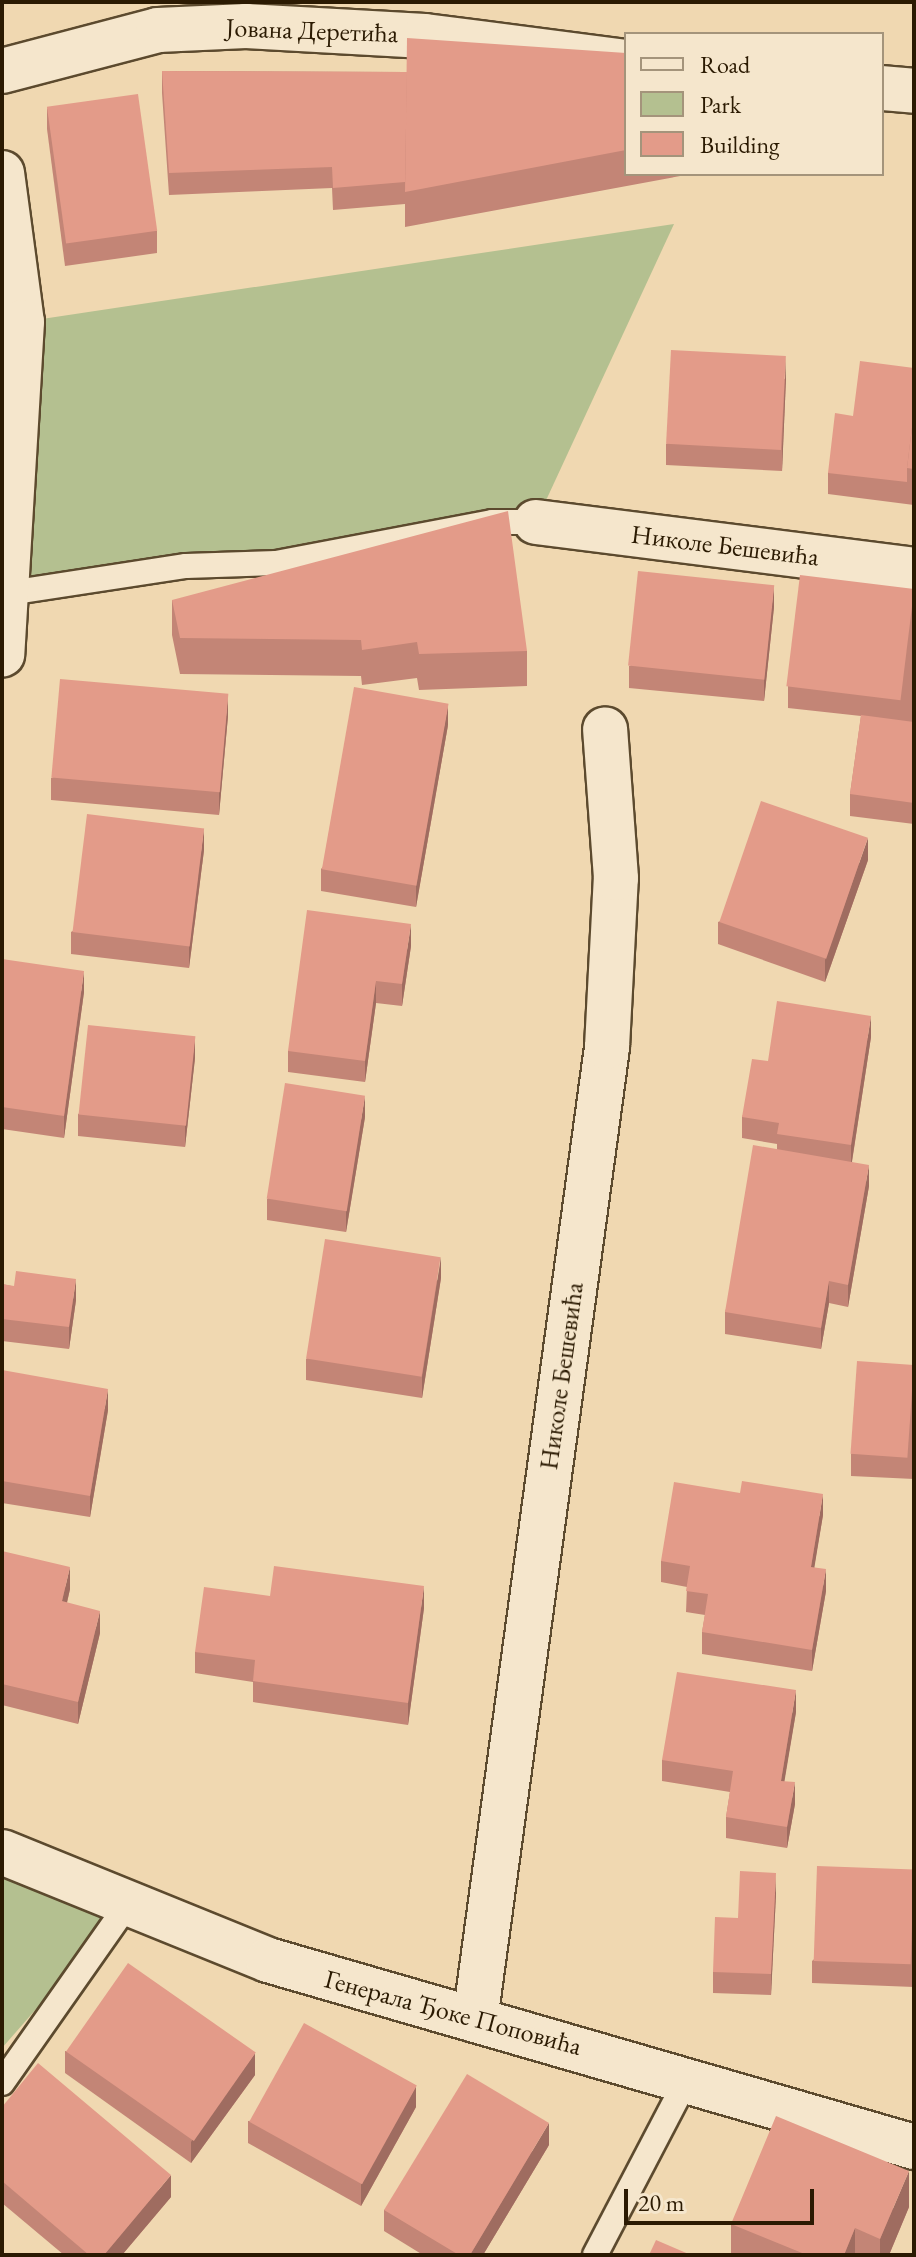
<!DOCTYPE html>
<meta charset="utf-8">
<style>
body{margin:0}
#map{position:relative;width:916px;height:2257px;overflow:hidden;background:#f0d8b1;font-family:"EB Garamond",serif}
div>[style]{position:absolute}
.green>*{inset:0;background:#b4c090}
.roads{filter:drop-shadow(2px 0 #5c4a2e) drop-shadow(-2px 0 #5c4a2e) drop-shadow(0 2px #5c4a2e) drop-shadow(0 -2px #5c4a2e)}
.lane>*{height:24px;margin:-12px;padding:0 12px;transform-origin:12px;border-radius:12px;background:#f5e6cc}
.street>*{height:44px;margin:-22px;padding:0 22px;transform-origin:22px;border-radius:22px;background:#f5e6cc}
.wall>*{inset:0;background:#c38576}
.shaded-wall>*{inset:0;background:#9f6c60}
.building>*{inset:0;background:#e39b89;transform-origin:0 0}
span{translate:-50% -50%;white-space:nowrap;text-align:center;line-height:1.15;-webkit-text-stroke:8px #f5e6cc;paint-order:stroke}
.street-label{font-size:26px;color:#2b1a02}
.frame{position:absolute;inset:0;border:4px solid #2b1a02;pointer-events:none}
.legend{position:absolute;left:624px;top:32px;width:260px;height:144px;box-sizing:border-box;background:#f5e6cc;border:2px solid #a4947b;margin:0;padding:10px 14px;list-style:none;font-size:24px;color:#2b1a02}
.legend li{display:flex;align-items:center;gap:16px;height:40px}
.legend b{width:40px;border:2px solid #a4947b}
.scale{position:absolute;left:624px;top:2189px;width:190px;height:36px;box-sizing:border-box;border:4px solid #2b1a02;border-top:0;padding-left:10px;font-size:24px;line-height:28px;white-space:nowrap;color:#2b1a02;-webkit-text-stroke:6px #f5e6cc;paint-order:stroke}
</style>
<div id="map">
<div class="green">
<i style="clip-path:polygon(674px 224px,536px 522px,9px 593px,22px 322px)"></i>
<i style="clip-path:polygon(2px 1852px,128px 1904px,2px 2048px)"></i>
</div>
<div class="roads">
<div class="lane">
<i style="left:9px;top:593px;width:179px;rotate:-8.7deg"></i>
<i style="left:186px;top:566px;width:90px;rotate:-1.9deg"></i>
<i style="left:276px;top:563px;width:220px;rotate:-10.7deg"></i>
<i style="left:492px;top:522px;width:44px"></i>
<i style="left:2px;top:2083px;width:219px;rotate:-54.9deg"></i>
<i style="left:595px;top:2255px;width:199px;rotate:-62.4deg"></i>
</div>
<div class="street">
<i style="left:2px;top:71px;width:161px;rotate:-14.7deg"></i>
<i style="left:158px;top:30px;width:88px;rotate:-2.6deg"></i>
<i style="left:246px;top:26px;width:179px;rotate:3.2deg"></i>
<i style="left:425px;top:36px;width:203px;rotate:7.4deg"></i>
<i style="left:882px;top:88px;width:32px;rotate:5deg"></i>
<i style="left:2px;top:173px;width:150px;rotate:82.4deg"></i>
<i style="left:22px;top:322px;width:333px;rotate:93.4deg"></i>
<i style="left:536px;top:522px;width:381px;rotate:7.2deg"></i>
<i style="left:2px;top:1852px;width:287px;rotate:22.1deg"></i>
<i style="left:268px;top:1960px;width:673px;rotate:16.14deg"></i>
<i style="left:475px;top:2020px;width:982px;rotate:-82.27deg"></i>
<i style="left:607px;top:1047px;width:169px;rotate:-87deg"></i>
<i style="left:616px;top:878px;width:149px;rotate:-94.2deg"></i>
</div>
</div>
<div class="wall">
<i style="clip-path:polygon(626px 53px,626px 174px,691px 174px,405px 227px,405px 204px,333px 210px,332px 188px,169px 195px,162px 93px,162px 71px,407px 72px)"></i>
<i style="clip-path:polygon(47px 108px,157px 231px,157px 253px,65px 266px,47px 129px)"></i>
<i style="clip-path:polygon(914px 368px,914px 505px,828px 494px,828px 473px)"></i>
<i style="clip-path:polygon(786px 378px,782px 471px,666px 465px,666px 444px)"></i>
<i style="clip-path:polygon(914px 588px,914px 824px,850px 816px,850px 794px,861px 716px,788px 708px,788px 686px)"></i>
<i style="clip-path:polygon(172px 600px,527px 651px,527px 686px,419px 690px,417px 678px,362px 685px,361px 676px,180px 674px,172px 635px)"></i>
<i style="clip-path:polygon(774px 607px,764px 701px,629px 688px,629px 666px)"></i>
<i style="clip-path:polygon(228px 716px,219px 815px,51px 800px,51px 778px)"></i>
<i style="clip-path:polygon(448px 725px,416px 907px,321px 891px,321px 869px)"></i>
<i style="clip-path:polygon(204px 850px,189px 968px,71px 954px,71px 932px)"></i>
<i style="clip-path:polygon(868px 860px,825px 982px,718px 944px,718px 922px)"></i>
<i style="clip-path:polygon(411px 946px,402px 1006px,376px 1003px,365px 1082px,288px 1072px,288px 1051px)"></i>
<i style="clip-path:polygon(2px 959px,84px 992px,64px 1138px,2px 1129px)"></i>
<i style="clip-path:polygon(871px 1037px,852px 1162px,869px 1186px,848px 1307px,829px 1303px,821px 1349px,725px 1334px,725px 1312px,777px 1149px,777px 1144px,742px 1138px,742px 1117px,768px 1061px)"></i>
<i style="clip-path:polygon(195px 1058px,185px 1147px,78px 1136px,78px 1114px)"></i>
<i style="clip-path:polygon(365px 1117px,346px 1232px,267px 1220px,267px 1199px)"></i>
<i style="clip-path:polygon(441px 1278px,422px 1398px,306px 1380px,306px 1359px)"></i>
<i style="clip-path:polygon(2px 1284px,76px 1300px,69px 1349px,2px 1341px)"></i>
<i style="clip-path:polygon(914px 1365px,914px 1479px,851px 1476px,851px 1454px)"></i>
<i style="clip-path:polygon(2px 1370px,108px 1410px,90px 1517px,2px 1503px)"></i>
<i style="clip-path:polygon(823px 1515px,814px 1567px,826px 1591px,812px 1671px,702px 1654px,702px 1632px,705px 1615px,686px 1612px,687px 1587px,661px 1582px,661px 1561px)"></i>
<i style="clip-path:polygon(2px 1551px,70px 1589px,67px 1603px,100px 1633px,78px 1724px,2px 1705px)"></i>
<i style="clip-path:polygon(270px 1596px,424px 1608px,408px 1725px,253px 1702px,253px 1682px,195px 1673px,195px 1652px)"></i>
<i style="clip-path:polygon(796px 1712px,784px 1781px,795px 1804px,787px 1848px,726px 1838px,726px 1817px,730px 1792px,662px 1781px,662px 1760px)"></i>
<i style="clip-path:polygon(914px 1870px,914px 1987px,812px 1983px,812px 1961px)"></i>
<i style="clip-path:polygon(776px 1894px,771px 1995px,713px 1993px,713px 1972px,738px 1918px)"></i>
<i style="clip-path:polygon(65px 2051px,255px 2075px,191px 2163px,65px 2073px)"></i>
<i style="clip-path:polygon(2px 2107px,171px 2197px,122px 2255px,64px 2255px,2px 2203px)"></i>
<i style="clip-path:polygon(416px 2107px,361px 2206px,248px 2143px,248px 2121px)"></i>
<i style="clip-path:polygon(549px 2145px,483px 2255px,423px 2255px,384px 2231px,384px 2210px)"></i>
<i style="clip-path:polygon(909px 2207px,889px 2255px,731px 2255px,731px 2224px)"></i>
</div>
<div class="shaded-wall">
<i style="clip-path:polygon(786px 356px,786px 378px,782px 471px,782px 449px)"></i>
<i style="clip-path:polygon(774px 585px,774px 607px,764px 701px,764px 679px)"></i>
<i style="clip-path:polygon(228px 695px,228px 716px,219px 815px,219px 793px)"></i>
<i style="clip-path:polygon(448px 704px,448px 725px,416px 907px,416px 885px)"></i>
<i style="clip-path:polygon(204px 828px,204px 850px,189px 968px,189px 947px)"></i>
<i style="clip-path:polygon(868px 838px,868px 860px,825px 982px,825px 960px)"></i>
<i style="clip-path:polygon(411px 924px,411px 946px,402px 1006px,402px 984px)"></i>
<i style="clip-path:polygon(84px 971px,84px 992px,64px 1138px,64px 1116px)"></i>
<i style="clip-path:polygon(376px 981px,376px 1003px,365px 1082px,365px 1061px)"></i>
<i style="clip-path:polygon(871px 1016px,871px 1037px,851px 1167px,851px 1145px)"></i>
<i style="clip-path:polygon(195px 1036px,195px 1058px,185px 1147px,185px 1126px)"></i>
<i style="clip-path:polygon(365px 1096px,365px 1117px,346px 1232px,346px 1211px)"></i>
<i style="clip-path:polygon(869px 1165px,869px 1186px,848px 1307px,848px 1285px)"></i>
<i style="clip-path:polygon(441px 1257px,441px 1278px,422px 1398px,422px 1377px)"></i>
<i style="clip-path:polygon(76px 1279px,76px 1300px,69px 1349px,69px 1327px)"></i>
<i style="clip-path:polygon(829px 1281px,829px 1303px,821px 1349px,821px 1328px)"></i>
<i style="clip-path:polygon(108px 1389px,108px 1410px,90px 1517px,90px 1496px)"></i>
<i style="clip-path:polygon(823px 1494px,823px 1515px,811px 1588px,811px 1567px)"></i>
<i style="clip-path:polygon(70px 1567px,70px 1589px,62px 1623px,62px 1601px)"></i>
<i style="clip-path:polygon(826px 1569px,826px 1591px,812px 1671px,812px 1650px)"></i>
<i style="clip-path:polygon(424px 1586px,424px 1608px,408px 1725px,408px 1703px)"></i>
<i style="clip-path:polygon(100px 1611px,100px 1633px,78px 1724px,78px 1702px)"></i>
<i style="clip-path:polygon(796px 1690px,796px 1712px,781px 1802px,781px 1781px)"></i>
<i style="clip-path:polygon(795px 1782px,795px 1804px,787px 1848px,787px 1827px)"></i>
<i style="clip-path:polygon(776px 1873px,776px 1894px,771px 1995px,771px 1974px)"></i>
<i style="clip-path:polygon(255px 2053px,255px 2075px,191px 2163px,191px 2142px)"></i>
<i style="clip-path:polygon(416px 2086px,416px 2107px,361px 2206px,361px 2184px)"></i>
<i style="clip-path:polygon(549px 2123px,549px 2145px,483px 2255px,470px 2255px)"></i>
<i style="clip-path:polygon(909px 2171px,909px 2207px,889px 2255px,880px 2255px,880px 2239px)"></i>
<i style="clip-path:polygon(171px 2175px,171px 2197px,122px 2255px,104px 2255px)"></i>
<i style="clip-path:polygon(855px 2228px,855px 2255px,844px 2255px)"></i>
</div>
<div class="building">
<i style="clip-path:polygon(407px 38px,626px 53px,626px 150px,405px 192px)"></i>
<i style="clip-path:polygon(162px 71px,407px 72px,405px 182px,333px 188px,332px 167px,169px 173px)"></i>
<i style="left:138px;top:94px;width:138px;height:92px;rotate:82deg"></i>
<i style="left:671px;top:350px;width:115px;height:94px;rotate:3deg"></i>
<i style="clip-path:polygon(860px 361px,914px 368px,914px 411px,907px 468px,907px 482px,828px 473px,835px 413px,853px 416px)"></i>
<i style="clip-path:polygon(914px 411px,914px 469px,907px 468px)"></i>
<i style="clip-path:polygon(508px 511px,527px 651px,419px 654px,417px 642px,362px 650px,361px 640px,180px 638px,172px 600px)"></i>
<i style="left:638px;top:571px;width:137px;height:95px;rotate:6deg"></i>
<i style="left:800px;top:575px;width:115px;height:112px;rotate:7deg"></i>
<i style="left:60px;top:679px;width:169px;height:99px;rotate:5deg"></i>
<i style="left:354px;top:687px;width:96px;height:185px;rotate:10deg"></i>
<i style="clip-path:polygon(861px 715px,914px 722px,914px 803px,850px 794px)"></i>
<i style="left:761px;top:801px;width:113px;height:128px;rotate:19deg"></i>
<i style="left:87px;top:814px;width:118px;height:119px;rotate:7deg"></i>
<i style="clip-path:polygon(307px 910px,411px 924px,402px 984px,376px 981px,365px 1061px,288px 1051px)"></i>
<i style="clip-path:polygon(2px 959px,84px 971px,64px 1116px,2px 1107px)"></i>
<i style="clip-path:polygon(777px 1001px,871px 1016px,851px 1145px,777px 1134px,779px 1123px,742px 1117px,752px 1059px,768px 1061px)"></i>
<i style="left:88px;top:1025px;width:108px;height:90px;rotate:6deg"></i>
<i style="left:285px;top:1083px;width:81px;height:117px;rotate:9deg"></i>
<i style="clip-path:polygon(753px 1145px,869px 1165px,848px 1285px,829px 1281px,821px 1328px,725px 1312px)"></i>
<i style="left:325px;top:1239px;width:117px;height:121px;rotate:9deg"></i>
<i style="clip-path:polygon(16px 1271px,76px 1279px,69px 1327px,2px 1319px,2px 1284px,14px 1286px)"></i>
<i style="left:857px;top:1361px;width:57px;height:93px;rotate:4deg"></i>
<i style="clip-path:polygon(2px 1370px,108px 1389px,90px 1496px,2px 1481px)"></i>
<i style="clip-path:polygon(742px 1481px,823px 1494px,811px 1567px,826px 1569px,812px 1650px,702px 1632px,708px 1594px,686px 1591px,690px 1566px,661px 1561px,674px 1482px,740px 1493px)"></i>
<i style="clip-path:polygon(2px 1551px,70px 1567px,62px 1601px,100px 1611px,78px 1702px,2px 1684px)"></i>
<i style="clip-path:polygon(274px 1566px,424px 1586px,408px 1703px,253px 1681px,255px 1660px,195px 1652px,204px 1587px,270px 1596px)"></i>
<i style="clip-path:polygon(677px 1672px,796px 1690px,781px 1781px,795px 1782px,787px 1827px,726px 1817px,733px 1771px,662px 1760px)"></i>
<i style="left:817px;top:1866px;width:97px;height:95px;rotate:2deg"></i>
<i style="clip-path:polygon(740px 1871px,776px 1873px,771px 1974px,713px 1972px,715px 1917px,738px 1918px)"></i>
<i style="left:128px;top:1963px;width:156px;height:108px;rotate:35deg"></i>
<i style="left:304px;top:2023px;width:129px;height:113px;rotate:29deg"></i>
<i style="clip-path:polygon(38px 2063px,171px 2175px,104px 2255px,89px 2255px,2px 2181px,2px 2107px)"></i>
<i style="clip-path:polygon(467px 2074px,549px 2123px,470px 2255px,459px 2255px,384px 2210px)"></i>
<i style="clip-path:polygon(776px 2116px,909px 2171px,880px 2239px,855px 2228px,844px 2255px,807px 2255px,731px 2224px)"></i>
<i style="clip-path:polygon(656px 2240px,691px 2255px,649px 2255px)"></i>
</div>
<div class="street-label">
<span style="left:312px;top:31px;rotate:2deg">Јована Деретића</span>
<span style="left:725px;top:546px;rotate:7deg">Николе Бешевића</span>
<span style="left:562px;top:1376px;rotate:-82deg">Николе Бешевића</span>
<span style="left:453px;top:2013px;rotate:15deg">Генерала Ђоке Поповића</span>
</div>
<div class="frame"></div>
<ul class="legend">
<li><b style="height:10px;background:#f5e6cc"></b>Road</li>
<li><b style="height:22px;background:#b4c090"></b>Park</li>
<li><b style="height:22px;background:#e39b89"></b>Building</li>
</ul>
<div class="scale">20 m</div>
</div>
